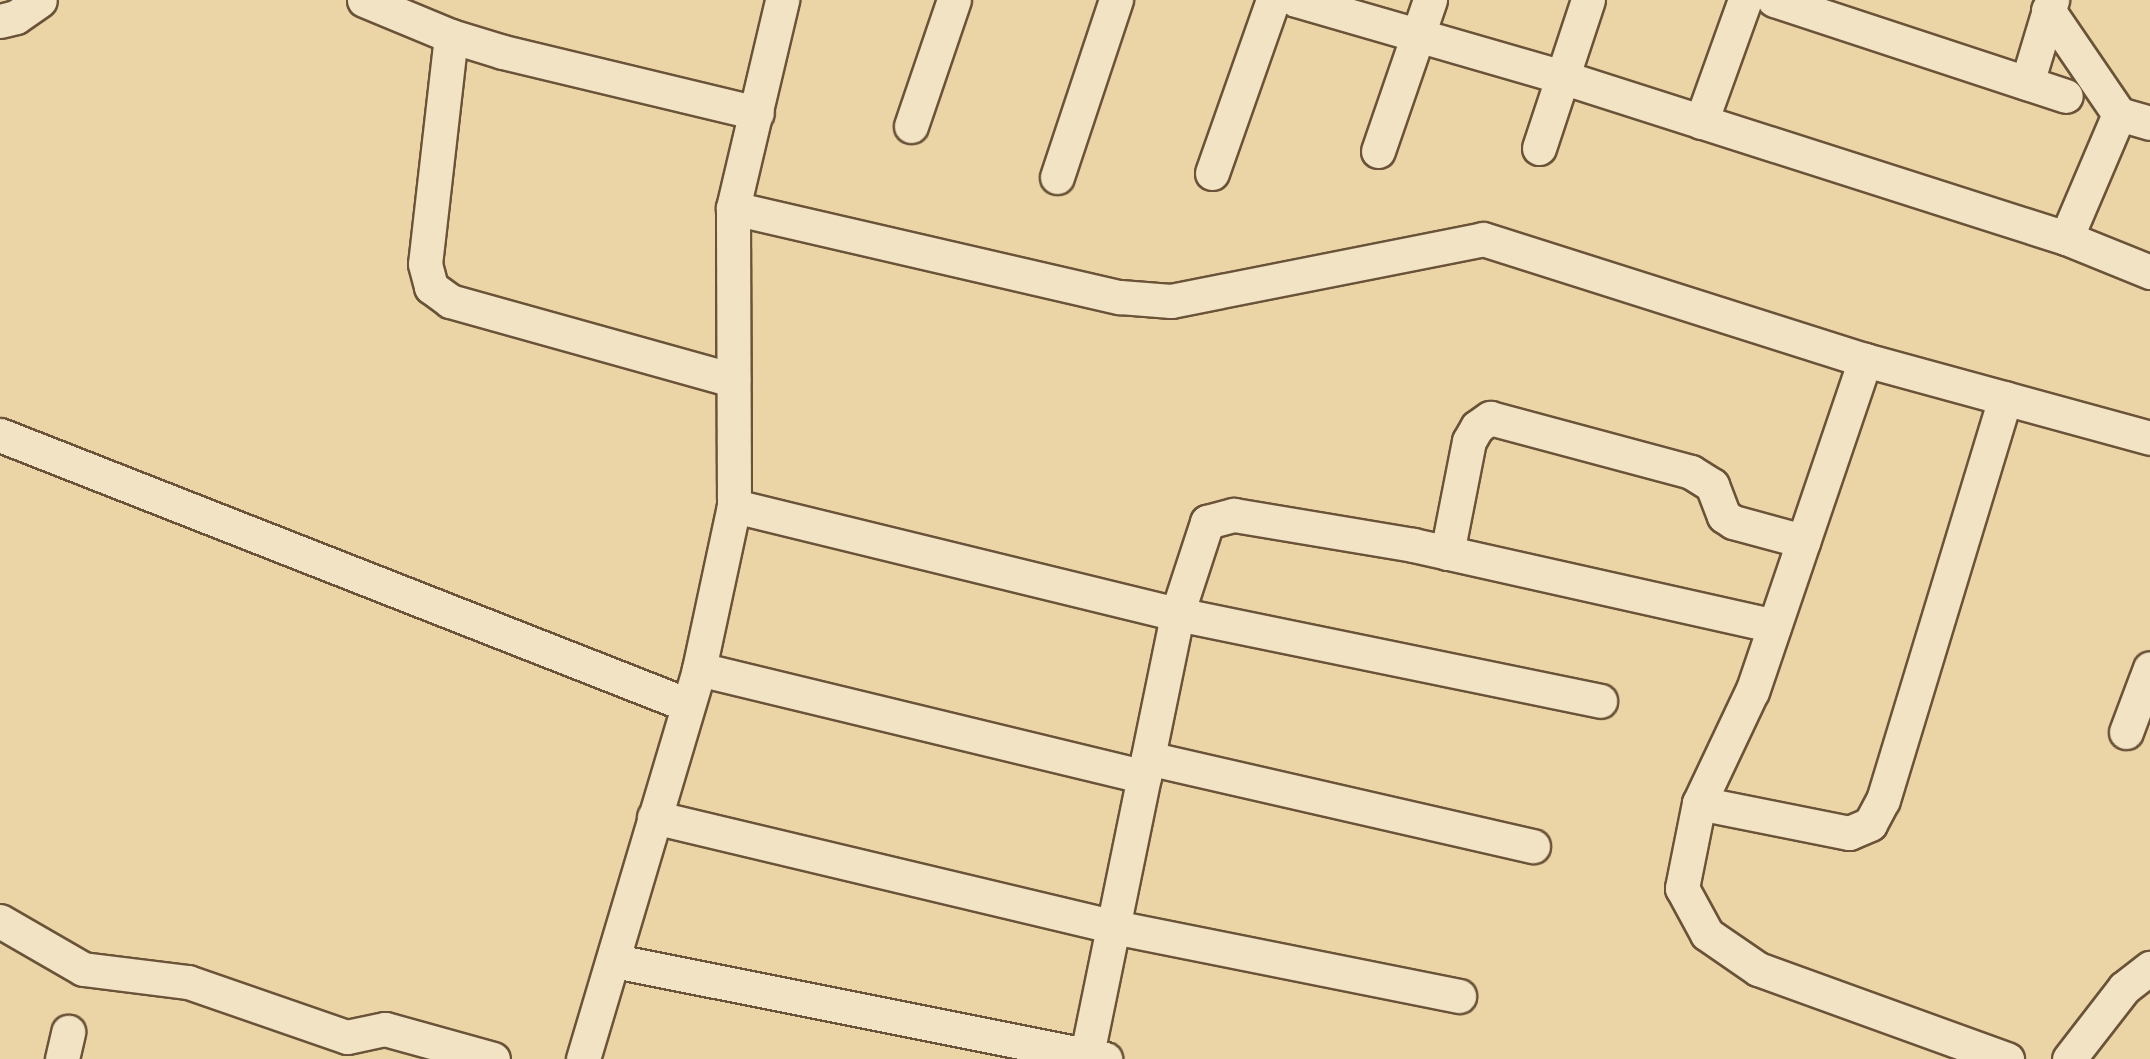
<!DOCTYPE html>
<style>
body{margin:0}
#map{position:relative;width:2150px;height:1059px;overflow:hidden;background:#ebd4a6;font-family:"Gentium Book Plus",serif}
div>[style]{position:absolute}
.roads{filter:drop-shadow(2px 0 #6a5338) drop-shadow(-2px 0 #6a5338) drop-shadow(0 2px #6a5338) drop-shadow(0 -2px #6a5338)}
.minor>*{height:33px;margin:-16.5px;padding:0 16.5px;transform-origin:16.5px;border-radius:16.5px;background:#f2e3c5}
span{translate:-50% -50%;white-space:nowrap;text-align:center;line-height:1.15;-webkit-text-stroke:7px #f2e3c5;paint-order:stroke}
</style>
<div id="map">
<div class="roads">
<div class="minor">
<i style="left:364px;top:0;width:94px;rotate:22.5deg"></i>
<i style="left:451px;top:36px;width:54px;rotate:17.1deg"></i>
<i style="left:503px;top:52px;width:261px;rotate:13.5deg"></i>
<i style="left:1296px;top:0;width:277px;rotate:16.1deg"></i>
<i style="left:1562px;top:77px;width:529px;rotate:17.72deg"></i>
<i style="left:2066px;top:238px;width:91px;rotate:22deg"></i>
<i style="left:1774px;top:0;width:307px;rotate:18.2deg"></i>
<i style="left:2048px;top:10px;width:126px;rotate:55.7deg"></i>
<i style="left:2119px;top:114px;width:135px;rotate:113.1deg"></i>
<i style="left:0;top:21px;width:16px;rotate:-14deg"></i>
<i style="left:16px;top:17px;width:29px;rotate:-35deg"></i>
<i style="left:451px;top:36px;width:229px;rotate:96.5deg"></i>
<i style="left:425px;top:264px;width:24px;rotate:75deg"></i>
<i style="left:431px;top:287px;width:24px;rotate:36deg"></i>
<i style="left:450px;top:301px;width:294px;rotate:15.6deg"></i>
<i style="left:2027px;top:83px;width:87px;rotate:-73.2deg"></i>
<i style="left:2119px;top:114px;width:32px;rotate:16deg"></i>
<i style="left:1701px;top:122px;width:130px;rotate:-70.2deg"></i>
<i style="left:911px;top:126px;width:133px;rotate:-71.2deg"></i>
<i style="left:1539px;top:148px;width:156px;rotate:-71.7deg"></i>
<i style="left:1378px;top:151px;width:160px;rotate:-71deg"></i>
<i style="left:1212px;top:173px;width:183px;rotate:-70.6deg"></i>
<i style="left:1057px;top:177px;width:187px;rotate:-71.6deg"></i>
<i style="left:733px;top:208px;width:397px;rotate:13deg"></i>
<i style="left:1120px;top:297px;width:51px;rotate:4.5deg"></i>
<i style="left:1171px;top:301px;width:318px;rotate:-11.2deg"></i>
<i style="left:1483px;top:239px;width:401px;rotate:17.6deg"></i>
<i style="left:1865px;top:360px;width:295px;rotate:15.3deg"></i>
<i style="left:1865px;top:360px;width:350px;rotate:108.8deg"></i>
<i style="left:1752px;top:691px;width:124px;rotate:115.3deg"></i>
<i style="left:1699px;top:803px;width:87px;rotate:101.3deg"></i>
<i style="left:1682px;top:888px;width:52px;rotate:61.5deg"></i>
<i style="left:1707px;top:934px;width:62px;rotate:34.5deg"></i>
<i style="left:1758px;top:969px;width:265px;rotate:19.9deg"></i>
<i style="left:0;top:435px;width:739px;rotate:21.43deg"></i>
<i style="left:734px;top:506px;width:456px;rotate:13.7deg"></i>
<i style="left:1177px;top:614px;width:432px;rotate:11.6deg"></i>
<i style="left:1447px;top:553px;width:114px;rotate:-78.9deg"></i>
<i style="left:1469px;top:441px;width:16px;rotate:-60deg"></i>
<i style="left:1477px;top:427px;width:16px;rotate:-35deg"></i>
<i style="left:1490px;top:418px;width:208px;rotate:15deg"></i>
<i style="left:1691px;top:472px;width:25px;rotate:32deg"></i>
<i style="left:1712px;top:485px;width:33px;rotate:69deg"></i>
<i style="left:1724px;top:516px;width:11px;rotate:34deg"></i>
<i style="left:1733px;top:522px;width:73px;rotate:15.2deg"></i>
<i style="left:699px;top:669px;width:458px;rotate:13.6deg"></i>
<i style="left:2126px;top:732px;width:68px;rotate:-69.4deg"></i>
<i style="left:1148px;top:758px;width:395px;rotate:12.9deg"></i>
<i style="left:1699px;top:803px;width:153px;rotate:11.3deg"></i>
<i style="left:1849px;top:833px;width:23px;rotate:-23deg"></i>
<i style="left:1870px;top:824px;width:27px;rotate:-62deg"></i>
<i style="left:1883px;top:800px;width:420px;rotate:-73.1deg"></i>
<i style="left:654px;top:817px;width:473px;rotate:13.4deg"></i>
<i style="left:1114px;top:927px;width:352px;rotate:11.3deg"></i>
<i style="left:0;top:921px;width:96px;rotate:30deg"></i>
<i style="left:83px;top:969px;width:106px;rotate:7.1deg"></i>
<i style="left:188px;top:982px;width:168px;rotate:19.1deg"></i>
<i style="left:347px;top:1037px;width:39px;rotate:-12deg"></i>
<i style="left:385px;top:1029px;width:112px;rotate:15.5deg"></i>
<i style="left:615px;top:961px;width:500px;rotate:11.3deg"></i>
<i style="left:62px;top:1059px;width:28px;rotate:-77deg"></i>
<i style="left:583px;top:1059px;width:407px;rotate:-73.4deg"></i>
<i style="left:699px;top:669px;width:167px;rotate:-77.9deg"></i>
<i style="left:734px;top:506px;width:298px;rotate:-90.2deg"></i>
<i style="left:733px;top:208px;width:214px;rotate:-76.7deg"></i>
<i style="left:1086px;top:1059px;width:454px;rotate:-78.4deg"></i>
<i style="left:1177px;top:614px;width:97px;rotate:-71.9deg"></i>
<i style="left:1207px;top:522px;width:28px;rotate:-15deg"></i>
<i style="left:1234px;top:515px;width:181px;rotate:9.5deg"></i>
<i style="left:1413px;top:545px;width:370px;rotate:12.6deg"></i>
<i style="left:2069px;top:1059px;width:90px;rotate:-52.2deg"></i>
<i style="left:2124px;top:988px;width:33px;rotate:-38deg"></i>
</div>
</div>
</div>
